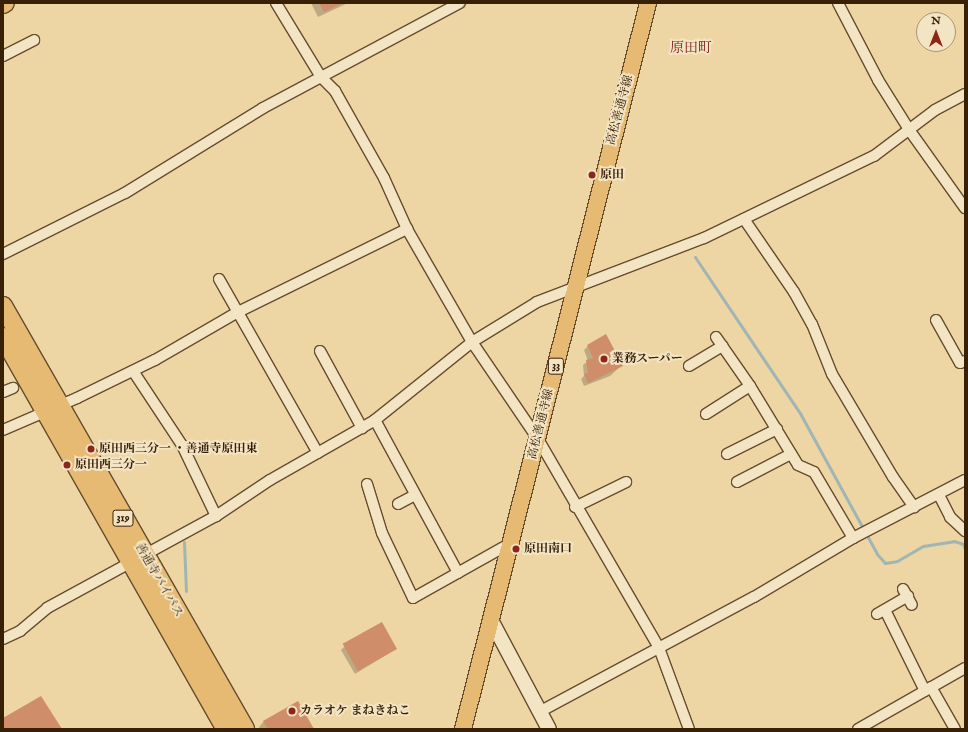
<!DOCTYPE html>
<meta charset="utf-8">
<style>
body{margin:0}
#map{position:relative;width:968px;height:732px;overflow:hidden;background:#edd5a4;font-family:"IM FELL English","Noto Serif JP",serif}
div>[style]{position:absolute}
.shadow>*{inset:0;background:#0003}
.stream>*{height:3px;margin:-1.5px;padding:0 1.5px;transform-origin:1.5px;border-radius:1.5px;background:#a0b5b4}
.building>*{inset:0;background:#cf8d69;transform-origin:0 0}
.roads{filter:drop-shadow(1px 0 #654d2e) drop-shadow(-1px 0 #654d2e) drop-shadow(0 1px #654d2e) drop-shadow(0 -1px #654d2e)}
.street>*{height:10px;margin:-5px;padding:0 5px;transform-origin:5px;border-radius:5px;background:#f3e4c4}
.secondary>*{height:14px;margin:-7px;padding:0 7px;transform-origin:7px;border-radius:7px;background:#f3e4c4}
.primary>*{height:16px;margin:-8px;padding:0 8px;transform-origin:8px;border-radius:8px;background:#e6ba72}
.highway>*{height:18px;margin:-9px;padding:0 9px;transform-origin:9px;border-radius:9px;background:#e6ba72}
.dots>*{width:11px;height:11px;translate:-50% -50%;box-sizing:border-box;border:2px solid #f3e4c4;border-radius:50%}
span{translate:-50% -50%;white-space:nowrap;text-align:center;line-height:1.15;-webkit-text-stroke:4px #f3e4c4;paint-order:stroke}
.shield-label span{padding:1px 3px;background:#f3e4c4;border:1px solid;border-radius:3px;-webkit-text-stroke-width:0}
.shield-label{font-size:11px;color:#382007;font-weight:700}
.street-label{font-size:12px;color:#382007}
.poi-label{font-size:12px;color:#382007;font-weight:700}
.left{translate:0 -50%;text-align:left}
.quarter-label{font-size:14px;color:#7a1f14}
.frame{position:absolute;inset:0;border:4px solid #382007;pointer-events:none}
.north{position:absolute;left:916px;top:12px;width:40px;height:40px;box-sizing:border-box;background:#f3e4c4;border:1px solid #a89678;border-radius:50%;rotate:0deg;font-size:11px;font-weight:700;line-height:16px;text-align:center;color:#382007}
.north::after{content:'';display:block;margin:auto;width:14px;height:18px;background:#8f2418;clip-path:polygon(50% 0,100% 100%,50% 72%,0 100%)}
</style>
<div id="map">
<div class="shadow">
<i style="clip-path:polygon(311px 3px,348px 3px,318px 17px)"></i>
<i style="clip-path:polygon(588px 346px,621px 366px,610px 376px,584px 386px,581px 379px,584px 376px,583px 365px,588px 361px,584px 350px)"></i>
<i style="clip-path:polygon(345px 646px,396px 649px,355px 674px,341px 650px)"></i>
<i style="clip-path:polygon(264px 721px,313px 729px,260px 729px,259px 727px)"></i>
</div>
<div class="stream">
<i style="left:695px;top:257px;width:190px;rotate:56.1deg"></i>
<i style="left:801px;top:415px;width:158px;rotate:61.3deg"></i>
<i style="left:877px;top:554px;width:12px;rotate:48deg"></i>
<i style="left:885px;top:563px;width:12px;rotate:-9deg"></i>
<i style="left:897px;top:561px;width:30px;rotate:-30deg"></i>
<i style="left:923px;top:546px;width:31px;rotate:-9deg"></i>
<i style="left:954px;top:541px;width:9px;rotate:18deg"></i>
<i style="left:963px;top:544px;width:5px;rotate:68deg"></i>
<i style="left:184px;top:542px;width:49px;rotate:87.7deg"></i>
</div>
<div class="building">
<i style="clip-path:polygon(319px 3px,343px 3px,324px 12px)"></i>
<i style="clip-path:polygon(606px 334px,623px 366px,588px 383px,584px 374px,588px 373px,586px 360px,593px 358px,587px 345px)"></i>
<i style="left:382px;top:622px;width:31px;height:45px;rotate:61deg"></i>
<i style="clip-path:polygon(41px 696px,62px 729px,3px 729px,3px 718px)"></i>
<i style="clip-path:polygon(298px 701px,314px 729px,268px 729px,263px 721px)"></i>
</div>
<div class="roads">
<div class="street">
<i style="left:276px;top:3px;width:87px;rotate:58.7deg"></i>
<i style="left:321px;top:77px;width:20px;rotate:45deg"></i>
<i style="left:335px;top:91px;width:100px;rotate:60.6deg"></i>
<i style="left:384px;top:178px;width:56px;rotate:65.7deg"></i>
<i style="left:407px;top:229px;width:130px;rotate:60.1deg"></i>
<i style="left:472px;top:342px;width:117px;rotate:55.8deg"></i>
<i style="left:538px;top:439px;width:241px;rotate:59.9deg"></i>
<i style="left:659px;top:648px;width:86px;rotate:69.7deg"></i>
<i style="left:838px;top:3px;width:87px;rotate:62.5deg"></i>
<i style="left:878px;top:80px;width:60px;rotate:57.9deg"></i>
<i style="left:910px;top:131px;width:95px;rotate:54.5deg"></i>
<i style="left:3px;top:56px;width:35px;rotate:-27deg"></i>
<i style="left:744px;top:219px;width:88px;rotate:55.6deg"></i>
<i style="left:794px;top:292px;width:37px;rotate:61deg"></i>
<i style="left:812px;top:324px;width:54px;rotate:68.2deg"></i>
<i style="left:832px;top:374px;width:120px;rotate:59.4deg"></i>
<i style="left:893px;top:477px;width:37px;rotate:55deg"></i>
<i style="left:3px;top:254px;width:136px;rotate:-26.6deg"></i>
<i style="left:125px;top:193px;width:162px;rotate:-31.6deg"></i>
<i style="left:263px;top:108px;width:223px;rotate:-28.1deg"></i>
<i style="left:219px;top:279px;width:200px;rotate:60.4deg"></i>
<i style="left:936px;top:320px;width:49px;rotate:60.8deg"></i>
<i style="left:960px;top:363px;width:5px;rotate:-22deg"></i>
<i style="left:716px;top:337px;width:60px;rotate:55.2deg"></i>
<i style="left:750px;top:386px;width:92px;rotate:58.7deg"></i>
<i style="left:798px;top:465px;width:17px;rotate:24deg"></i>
<i style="left:814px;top:472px;width:77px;rotate:59.4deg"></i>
<i style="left:320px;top:351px;width:88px;rotate:61.4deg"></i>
<i style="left:689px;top:366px;width:39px;rotate:-31deg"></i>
<i style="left:133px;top:371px;width:89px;rotate:56.5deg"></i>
<i style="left:182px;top:445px;width:79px;rotate:64.4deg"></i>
<i style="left:3px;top:392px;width:11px;rotate:-22deg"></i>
<i style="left:706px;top:414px;width:52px;rotate:-32.5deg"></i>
<i style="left:375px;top:420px;width:174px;rotate:61.5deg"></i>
<i style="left:3px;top:430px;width:81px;rotate:-23.4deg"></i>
<i style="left:77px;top:398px;width:87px;rotate:-26deg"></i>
<i style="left:155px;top:360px;width:94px;rotate:-30.1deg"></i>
<i style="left:236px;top:313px;width:191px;rotate:-26.2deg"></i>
<i style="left:727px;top:454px;width:56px;rotate:-26.6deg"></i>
<i style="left:737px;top:482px;width:61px;rotate:-27.4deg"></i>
<i style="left:367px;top:484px;width:51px;rotate:73deg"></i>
<i style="left:382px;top:533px;width:72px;rotate:64.5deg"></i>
<i style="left:413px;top:598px;width:112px;rotate:-29.3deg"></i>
<i style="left:939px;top:495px;width:25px;rotate:63deg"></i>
<i style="left:950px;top:517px;width:21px;rotate:43deg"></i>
<i style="left:398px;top:504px;width:19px;rotate:-28deg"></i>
<i style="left:575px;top:507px;width:57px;rotate:-26.1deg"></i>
<i style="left:903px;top:589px;width:18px;rotate:61deg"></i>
<i style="left:885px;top:610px;width:90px;rotate:63.7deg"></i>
<i style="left:877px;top:614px;width:36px;rotate:-30deg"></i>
<i style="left:3px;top:639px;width:19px;rotate:-25deg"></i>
<i style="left:20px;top:631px;width:35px;rotate:-40deg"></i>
<i style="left:47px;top:608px;width:192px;rotate:-28.6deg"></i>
<i style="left:216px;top:516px;width:65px;rotate:-33.7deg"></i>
<i style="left:270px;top:480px;width:121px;rotate:-29.7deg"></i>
<i style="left:375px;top:420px;width:124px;rotate:-38.8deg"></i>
<i style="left:472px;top:342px;width:76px;rotate:-31.6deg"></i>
<i style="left:537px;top:302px;width:179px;rotate:-21deg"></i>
<i style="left:704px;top:238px;width:189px;rotate:-25.8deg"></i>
<i style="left:874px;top:156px;width:76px;rotate:-37deg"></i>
<i style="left:935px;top:110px;width:34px;rotate:-28deg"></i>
<i style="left:931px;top:687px;width:48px;rotate:60.3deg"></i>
<i style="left:541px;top:711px;width:242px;rotate:-28.2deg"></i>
<i style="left:754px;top:597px;width:115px;rotate:-30.8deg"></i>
<i style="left:853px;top:538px;width:126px;rotate:-27.4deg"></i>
<i style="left:858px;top:729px;width:123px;rotate:-29.7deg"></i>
</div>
<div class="secondary">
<i style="left:491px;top:620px;width:123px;rotate:62deg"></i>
</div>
<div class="primary">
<i style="left:463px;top:729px;width:749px;rotate:-75.7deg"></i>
</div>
<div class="highway">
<i style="left:3px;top:4px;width:2px;rotate:-27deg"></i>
<i style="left:3px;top:306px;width:487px;rotate:60.2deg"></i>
<i style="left:3px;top:337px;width:451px;rotate:60.4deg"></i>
</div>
</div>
<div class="dots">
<i style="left:592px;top:175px;background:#8f2418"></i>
<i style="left:604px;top:359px;background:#8f2418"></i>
<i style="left:91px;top:449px;background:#8f2418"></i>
<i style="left:67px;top:465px;background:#8f2418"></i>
<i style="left:516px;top:549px;background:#8f2418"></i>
<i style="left:292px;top:711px;background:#8f2418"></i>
</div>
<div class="shield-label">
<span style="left:556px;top:366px">33</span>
<span style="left:123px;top:518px">319</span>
</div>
<div class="street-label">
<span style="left:620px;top:110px;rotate:-75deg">高松善通寺線</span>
<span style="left:541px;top:424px;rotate:-76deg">高松善通寺線</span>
<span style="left:159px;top:580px;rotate:60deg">善通寺バイパス</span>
</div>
<div class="poi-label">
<span class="left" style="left:600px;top:175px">原田</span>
<span class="left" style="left:612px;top:359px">業務スーパー</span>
<span class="left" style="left:99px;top:449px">原田西三分一 ・善通寺原田東</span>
<span class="left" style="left:75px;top:465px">原田西三分一</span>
<span class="left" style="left:524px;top:549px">原田南口</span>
<span class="left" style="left:300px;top:711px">カラオケ まねきねこ</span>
</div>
<div class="quarter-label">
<span style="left:691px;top:48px">原田町</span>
</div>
<div class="frame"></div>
<div class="north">N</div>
</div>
